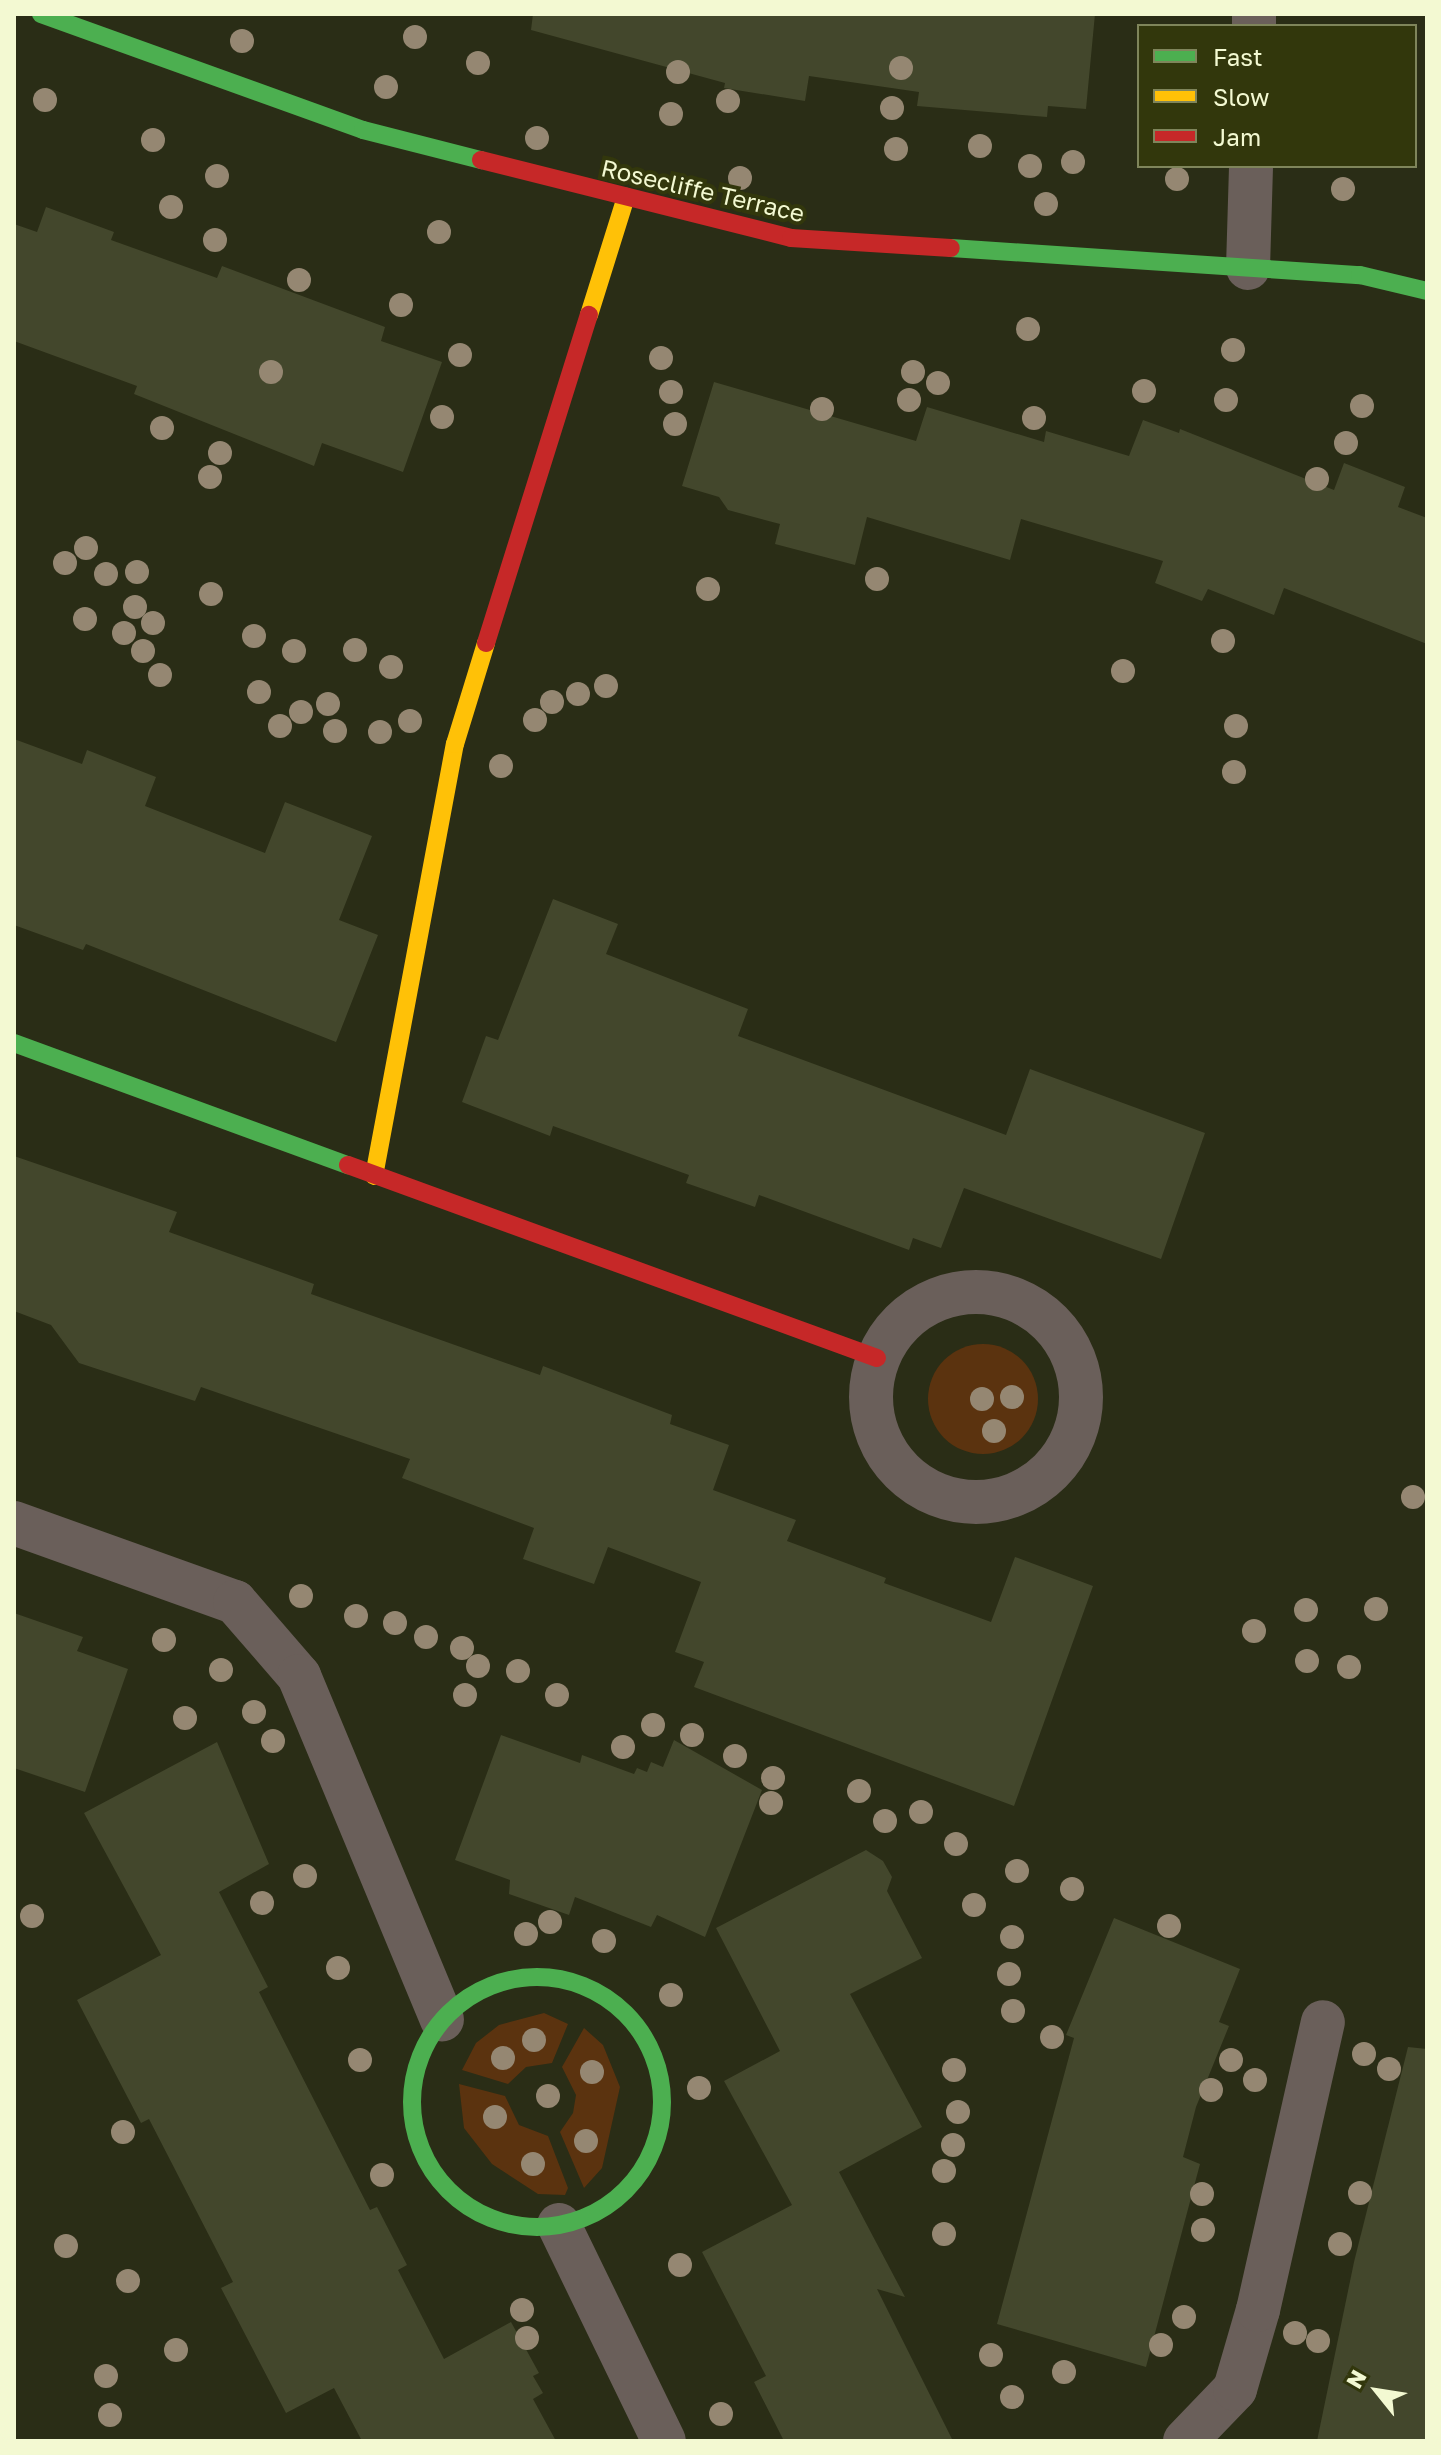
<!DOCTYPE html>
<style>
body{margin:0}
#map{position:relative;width:1441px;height:2455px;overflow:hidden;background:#2a2d16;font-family:"Golos Text",sans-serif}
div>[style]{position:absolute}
.green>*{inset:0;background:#5b330f}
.round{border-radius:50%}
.building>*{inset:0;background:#43472c}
.street>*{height:44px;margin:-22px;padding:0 22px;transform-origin:22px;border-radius:22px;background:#6a5f5a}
.street>.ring{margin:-22px;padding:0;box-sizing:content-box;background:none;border:44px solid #6a5f5a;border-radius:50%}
.fast>*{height:18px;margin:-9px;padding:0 9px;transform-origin:9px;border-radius:9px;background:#4caf50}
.fast>.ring{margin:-9px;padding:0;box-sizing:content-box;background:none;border:18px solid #4caf50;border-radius:50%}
.slow>*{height:18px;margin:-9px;padding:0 9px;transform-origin:9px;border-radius:9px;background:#ffc107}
.jam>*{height:18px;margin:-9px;padding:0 9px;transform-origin:9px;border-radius:9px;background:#c62828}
.trees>*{width:24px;height:24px;margin:-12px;border-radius:50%;background:#958772}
span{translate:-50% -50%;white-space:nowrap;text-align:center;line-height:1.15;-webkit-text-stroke:8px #32370c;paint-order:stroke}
.street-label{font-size:24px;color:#f3f9d2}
.frame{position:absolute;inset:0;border:16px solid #f3f9d2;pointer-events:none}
.legend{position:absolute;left:1137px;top:24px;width:280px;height:144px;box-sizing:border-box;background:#32370c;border:2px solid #7f855b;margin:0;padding:10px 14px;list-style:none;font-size:24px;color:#f3f9d2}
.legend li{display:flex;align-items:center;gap:16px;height:40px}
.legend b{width:40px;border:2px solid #7f855b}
.north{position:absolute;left:1337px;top:2351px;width:80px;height:80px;-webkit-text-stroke:6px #32370c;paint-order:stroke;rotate:300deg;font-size:22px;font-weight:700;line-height:32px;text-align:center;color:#f3f9d2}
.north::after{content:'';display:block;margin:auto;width:28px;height:36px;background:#f3f9d2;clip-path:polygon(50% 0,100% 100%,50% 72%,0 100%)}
</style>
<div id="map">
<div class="green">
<i class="round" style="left:928px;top:1344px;width:110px;height:110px"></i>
<i style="clip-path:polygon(544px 2013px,568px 2024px,552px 2063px,526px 2067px,508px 2084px,462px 2070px,476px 2043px,499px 2025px)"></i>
<i style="clip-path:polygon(584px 2028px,603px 2045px,620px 2087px,602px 2168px,584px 2188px,560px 2132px,573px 2113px,576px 2095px,562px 2067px)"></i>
<i style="clip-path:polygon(459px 2084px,505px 2096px,519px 2125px,548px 2136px,568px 2188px,565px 2195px,538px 2194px,492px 2164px,464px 2128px)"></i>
</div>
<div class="building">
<i style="clip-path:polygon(533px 14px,1095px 14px,1086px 109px,1048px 106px,1047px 117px,917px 106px,919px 92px,809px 76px,805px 101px,724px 88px,725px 83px,531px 30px)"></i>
<i style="clip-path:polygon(46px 207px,114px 232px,111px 240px,217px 278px,222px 266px,385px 327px,381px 341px,442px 362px,403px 472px,322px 443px,314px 466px,134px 394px,137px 386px,14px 341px,14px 224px,37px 232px)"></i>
<i style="clip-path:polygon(714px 382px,916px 441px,927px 407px,1044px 442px,1046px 431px,1129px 456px,1143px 420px,1179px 433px,1180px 429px,1334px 490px,1344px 463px,1405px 487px,1398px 507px,1427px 518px,1427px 644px,1284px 588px,1274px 615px,1208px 589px,1202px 601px,1155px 583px,1163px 561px,1021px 519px,1010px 560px,867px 517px,855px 565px,775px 544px,780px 524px,728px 510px,719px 497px,682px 486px)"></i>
<i style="clip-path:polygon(14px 739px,82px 764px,87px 750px,156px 777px,145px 806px,265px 853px,285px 802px,372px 836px,339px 920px,378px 935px,336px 1042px,86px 944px,83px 950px,14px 925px)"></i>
<i style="clip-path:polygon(553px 899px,618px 924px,606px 954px,748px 1009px,738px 1036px,1006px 1135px,1030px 1069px,1205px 1133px,1161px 1259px,964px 1188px,941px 1248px,913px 1238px,909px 1250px,759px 1195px,755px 1207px,686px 1183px,689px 1175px,553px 1126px,550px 1136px,462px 1102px,486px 1036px,498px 1040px)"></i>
<i style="clip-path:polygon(14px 1156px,177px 1212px,169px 1232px,314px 1284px,311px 1294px,540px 1375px,543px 1366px,672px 1415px,670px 1424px,729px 1445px,713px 1490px,796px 1520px,787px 1541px,886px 1578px,884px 1583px,991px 1622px,1015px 1557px,1093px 1586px,1014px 1806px,694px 1687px,704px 1662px,675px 1652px,701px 1582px,608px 1547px,594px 1584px,523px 1559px,534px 1528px,402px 1478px,410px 1459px,201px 1387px,195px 1401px,79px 1363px,51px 1325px,14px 1311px)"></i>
<i style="clip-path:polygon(14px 1613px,83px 1637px,77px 1651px,128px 1669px,85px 1792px,14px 1768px)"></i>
<i style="clip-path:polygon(501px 1735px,580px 1763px,582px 1755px,634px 1774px,637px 1768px,647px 1772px,651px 1762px,663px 1767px,674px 1740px,762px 1790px,705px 1937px,657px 1915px,651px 1927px,575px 1897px,569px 1915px,509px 1894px,510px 1880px,455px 1860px)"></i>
<i style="clip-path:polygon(217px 1742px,269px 1864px,219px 1892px,268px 1987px,259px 1992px,370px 2210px,377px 2207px,407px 2265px,398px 2270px,444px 2359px,511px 2322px,539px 2373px,533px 2376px,543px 2393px,533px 2399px,556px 2441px,362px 2441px,334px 2388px,286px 2413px,221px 2288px,233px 2282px,149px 2119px,141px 2123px,77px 2000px,161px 1955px,84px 1813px)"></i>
<i style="clip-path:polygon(866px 1850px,883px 1861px,892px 1877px,887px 1891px,922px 1958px,850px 1994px,922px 2127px,839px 2172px,905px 2297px,877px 2289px,953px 2441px,784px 2441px,754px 2382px,766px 2376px,702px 2252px,792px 2205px,724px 2081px,780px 2051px,716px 1928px)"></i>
<i style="clip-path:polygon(1114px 1918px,1240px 1969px,1219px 2022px,1229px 2026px,1196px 2107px,1183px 2157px,1200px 2164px,1146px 2367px,997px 2324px,1074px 2038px,1066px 2035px)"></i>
<i style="clip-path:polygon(1408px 2047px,1427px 2049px,1427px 2441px,1317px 2441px,1354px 2262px)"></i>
</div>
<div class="street">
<i style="left:1254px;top:26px;width:12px;rotate:-90deg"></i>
<i style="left:1248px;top:268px;width:102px;rotate:-88.3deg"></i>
<i class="ring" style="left:871px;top:1292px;width:166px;height:166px"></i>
<i style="left:14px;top:1523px;width:235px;rotate:19.7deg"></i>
<i style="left:235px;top:1602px;width:98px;rotate:49.1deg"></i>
<i style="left:299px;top:1676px;width:372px;rotate:67.4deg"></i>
<i style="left:559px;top:2225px;width:240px;rotate:64.1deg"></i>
<i style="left:1185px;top:2441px;width:72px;rotate:-46.1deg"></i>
<i style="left:1235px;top:2389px;width:82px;rotate:-73.8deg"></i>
<i style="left:1258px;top:2310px;width:295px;rotate:-77.3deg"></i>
</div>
<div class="fast">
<i style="left:41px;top:14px;width:342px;rotate:19.8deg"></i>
<i style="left:363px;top:130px;width:122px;rotate:14.3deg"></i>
<i style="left:951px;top:248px;width:410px;rotate:3.8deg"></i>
<i style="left:1360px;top:275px;width:69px;rotate:13.4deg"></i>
<i style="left:14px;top:1043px;width:356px;rotate:20.1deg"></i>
<i class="ring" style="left:412px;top:1977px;width:232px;height:232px"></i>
</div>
<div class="slow">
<i style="left:589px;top:315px;width:124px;rotate:-72.6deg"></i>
<i style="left:374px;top:1176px;width:440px;rotate:-79.4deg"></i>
<i style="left:455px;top:744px;width:106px;rotate:-72.9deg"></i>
</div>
<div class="jam">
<i style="left:481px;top:160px;width:320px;rotate:14.1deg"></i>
<i style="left:791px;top:238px;width:160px;rotate:3.6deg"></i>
<i style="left:486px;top:643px;width:344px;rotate:-72.6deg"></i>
<i style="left:348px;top:1165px;width:563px;rotate:20.04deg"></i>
</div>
<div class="trees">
<i style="left:415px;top:37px"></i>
<i style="left:242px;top:41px"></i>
<i style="left:478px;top:63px"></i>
<i style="left:901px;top:68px"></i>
<i style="left:678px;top:72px"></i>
<i style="left:386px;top:87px"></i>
<i style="left:45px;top:100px"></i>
<i style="left:728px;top:101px"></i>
<i style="left:892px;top:108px"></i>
<i style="left:671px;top:114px"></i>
<i style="left:537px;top:138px"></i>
<i style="left:153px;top:140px"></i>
<i style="left:980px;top:146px"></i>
<i style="left:896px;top:149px"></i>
<i style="left:1073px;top:162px"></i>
<i style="left:1030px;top:166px"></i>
<i style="left:217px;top:176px"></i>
<i style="left:740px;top:178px"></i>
<i style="left:1177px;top:179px"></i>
<i style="left:1343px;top:189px"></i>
<i style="left:1046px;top:204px"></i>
<i style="left:171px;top:207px"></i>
<i style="left:439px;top:232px"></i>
<i style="left:215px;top:240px"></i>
<i style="left:299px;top:280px"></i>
<i style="left:401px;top:305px"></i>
<i style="left:1028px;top:329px"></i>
<i style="left:1233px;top:350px"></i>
<i style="left:460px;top:355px"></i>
<i style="left:661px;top:358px"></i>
<i style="left:271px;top:372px"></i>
<i style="left:913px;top:372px"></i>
<i style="left:938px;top:383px"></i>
<i style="left:1144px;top:391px"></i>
<i style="left:671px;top:392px"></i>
<i style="left:909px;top:400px"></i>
<i style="left:1226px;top:400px"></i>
<i style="left:1362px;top:406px"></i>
<i style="left:822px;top:409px"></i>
<i style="left:442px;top:417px"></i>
<i style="left:1034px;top:418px"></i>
<i style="left:675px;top:424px"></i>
<i style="left:162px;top:428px"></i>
<i style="left:1346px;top:443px"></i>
<i style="left:220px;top:453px"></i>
<i style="left:210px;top:477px"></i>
<i style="left:1317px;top:479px"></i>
<i style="left:86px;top:548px"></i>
<i style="left:65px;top:563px"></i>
<i style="left:137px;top:572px"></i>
<i style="left:106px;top:574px"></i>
<i style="left:877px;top:579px"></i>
<i style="left:708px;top:589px"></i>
<i style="left:211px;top:594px"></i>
<i style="left:135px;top:607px"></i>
<i style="left:85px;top:619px"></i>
<i style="left:153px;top:623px"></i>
<i style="left:124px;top:633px"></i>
<i style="left:254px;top:636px"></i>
<i style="left:1223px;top:641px"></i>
<i style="left:355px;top:650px"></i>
<i style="left:143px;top:651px"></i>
<i style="left:294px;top:651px"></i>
<i style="left:391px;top:667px"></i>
<i style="left:1123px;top:671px"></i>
<i style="left:160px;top:675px"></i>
<i style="left:606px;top:686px"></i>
<i style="left:259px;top:692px"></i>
<i style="left:578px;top:694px"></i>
<i style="left:552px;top:702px"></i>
<i style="left:328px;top:704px"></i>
<i style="left:301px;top:712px"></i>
<i style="left:535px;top:720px"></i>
<i style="left:410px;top:721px"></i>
<i style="left:280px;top:726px"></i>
<i style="left:1236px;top:726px"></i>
<i style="left:335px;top:731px"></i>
<i style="left:380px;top:732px"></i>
<i style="left:501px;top:766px"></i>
<i style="left:1234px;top:772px"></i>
<i style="left:1012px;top:1397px"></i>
<i style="left:982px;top:1399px"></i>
<i style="left:994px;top:1431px"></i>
<i style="left:1413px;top:1497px"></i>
<i style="left:301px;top:1596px"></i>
<i style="left:1376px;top:1609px"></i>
<i style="left:1306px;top:1610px"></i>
<i style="left:356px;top:1616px"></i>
<i style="left:395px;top:1623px"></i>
<i style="left:1254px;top:1631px"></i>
<i style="left:426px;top:1637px"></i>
<i style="left:164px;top:1640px"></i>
<i style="left:462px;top:1648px"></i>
<i style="left:1307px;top:1661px"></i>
<i style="left:478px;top:1666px"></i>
<i style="left:1349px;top:1667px"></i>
<i style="left:221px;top:1670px"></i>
<i style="left:518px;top:1671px"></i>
<i style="left:465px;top:1695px"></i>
<i style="left:557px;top:1695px"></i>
<i style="left:254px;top:1712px"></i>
<i style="left:185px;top:1718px"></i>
<i style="left:653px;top:1725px"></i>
<i style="left:692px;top:1735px"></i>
<i style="left:273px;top:1741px"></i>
<i style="left:623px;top:1747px"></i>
<i style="left:735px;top:1756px"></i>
<i style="left:773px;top:1778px"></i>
<i style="left:859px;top:1791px"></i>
<i style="left:771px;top:1803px"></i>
<i style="left:921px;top:1812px"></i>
<i style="left:885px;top:1821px"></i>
<i style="left:956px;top:1844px"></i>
<i style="left:1017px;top:1871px"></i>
<i style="left:305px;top:1876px"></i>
<i style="left:1072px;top:1889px"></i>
<i style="left:262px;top:1903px"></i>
<i style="left:974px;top:1905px"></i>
<i style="left:32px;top:1916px"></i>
<i style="left:550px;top:1922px"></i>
<i style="left:1169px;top:1926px"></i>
<i style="left:526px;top:1934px"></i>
<i style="left:1012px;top:1937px"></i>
<i style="left:604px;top:1941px"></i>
<i style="left:338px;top:1968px"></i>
<i style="left:1009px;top:1974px"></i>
<i style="left:671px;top:1995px"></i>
<i style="left:1013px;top:2011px"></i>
<i style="left:1052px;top:2037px"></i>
<i style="left:534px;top:2040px"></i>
<i style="left:1364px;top:2054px"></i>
<i style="left:503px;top:2058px"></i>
<i style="left:360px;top:2060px"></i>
<i style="left:1231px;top:2060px"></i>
<i style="left:1389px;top:2069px"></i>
<i style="left:954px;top:2070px"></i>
<i style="left:592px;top:2072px"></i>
<i style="left:1255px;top:2080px"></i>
<i style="left:699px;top:2088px"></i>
<i style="left:1211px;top:2090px"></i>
<i style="left:548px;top:2096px"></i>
<i style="left:958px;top:2112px"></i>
<i style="left:495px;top:2117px"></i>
<i style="left:123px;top:2132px"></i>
<i style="left:586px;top:2141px"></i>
<i style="left:953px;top:2145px"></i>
<i style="left:533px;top:2164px"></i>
<i style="left:944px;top:2171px"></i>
<i style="left:382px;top:2175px"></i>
<i style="left:1360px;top:2193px"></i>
<i style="left:1202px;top:2194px"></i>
<i style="left:1203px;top:2230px"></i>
<i style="left:944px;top:2234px"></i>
<i style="left:1340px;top:2244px"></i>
<i style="left:66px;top:2246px"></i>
<i style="left:680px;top:2265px"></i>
<i style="left:128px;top:2281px"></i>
<i style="left:522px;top:2310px"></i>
<i style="left:1184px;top:2317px"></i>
<i style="left:1295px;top:2333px"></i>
<i style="left:527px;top:2338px"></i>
<i style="left:1318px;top:2341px"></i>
<i style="left:1161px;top:2345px"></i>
<i style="left:176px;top:2350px"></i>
<i style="left:991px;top:2355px"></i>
<i style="left:1064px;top:2372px"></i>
<i style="left:106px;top:2376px"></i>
<i style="left:1012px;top:2397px"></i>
<i style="left:721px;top:2414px"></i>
<i style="left:110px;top:2415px"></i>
</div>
<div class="street-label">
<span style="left:703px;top:190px;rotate:13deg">Rosecliffe Terrace</span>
</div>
<div class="frame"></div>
<ul class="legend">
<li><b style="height:10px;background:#4caf50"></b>Fast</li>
<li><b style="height:10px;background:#ffc107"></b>Slow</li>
<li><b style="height:10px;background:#c62828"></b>Jam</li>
</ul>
<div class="north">N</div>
</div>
